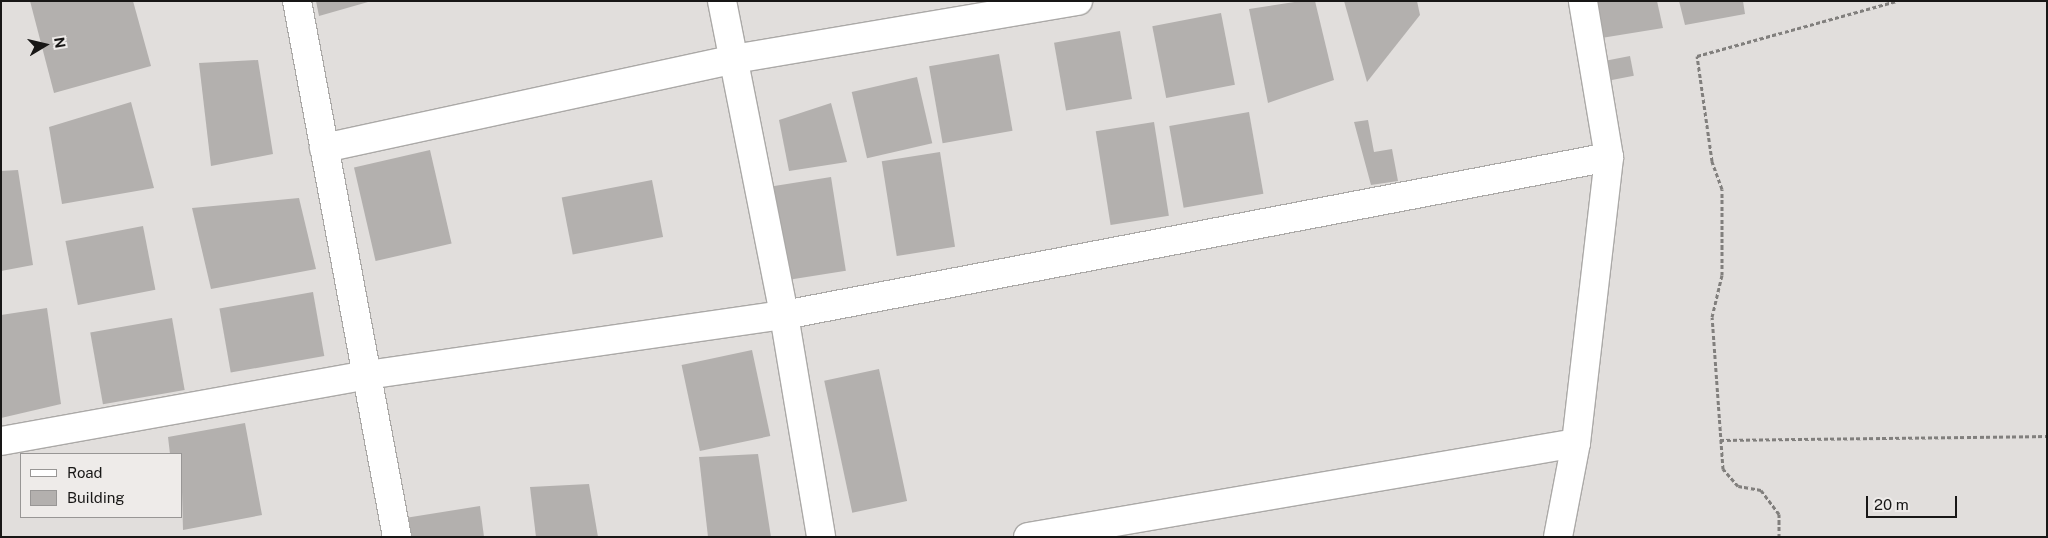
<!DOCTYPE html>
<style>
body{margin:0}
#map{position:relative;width:2048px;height:538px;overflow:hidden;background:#e1dedc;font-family:"Public Sans",sans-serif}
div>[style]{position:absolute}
.building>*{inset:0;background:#b3b0ae;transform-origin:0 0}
.path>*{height:3px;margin-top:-1.5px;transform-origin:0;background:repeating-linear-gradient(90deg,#817f7d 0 4px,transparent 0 6.5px)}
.roads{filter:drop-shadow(1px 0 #aba9a7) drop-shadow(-1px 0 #aba9a7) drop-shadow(0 1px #aba9a7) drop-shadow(0 -1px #aba9a7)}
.minor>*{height:28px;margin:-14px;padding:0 14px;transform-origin:14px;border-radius:14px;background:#fff}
span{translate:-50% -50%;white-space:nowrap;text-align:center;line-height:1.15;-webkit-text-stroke:4px #eeebe9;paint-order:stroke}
.frame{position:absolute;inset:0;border:2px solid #181716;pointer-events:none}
.legend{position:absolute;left:20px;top:453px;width:162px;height:65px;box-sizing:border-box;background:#eeebe9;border:1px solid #989695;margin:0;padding:6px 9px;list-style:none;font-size:15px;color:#181716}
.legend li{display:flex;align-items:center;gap:10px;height:25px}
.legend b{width:25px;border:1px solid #989695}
.north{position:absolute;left:20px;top:20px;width:50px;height:50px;-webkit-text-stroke:4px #eeebe9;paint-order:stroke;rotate:81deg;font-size:14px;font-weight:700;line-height:20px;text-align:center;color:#181716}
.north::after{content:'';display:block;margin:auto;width:18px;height:22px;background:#181716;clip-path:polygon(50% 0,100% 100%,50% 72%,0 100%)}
.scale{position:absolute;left:1866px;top:496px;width:91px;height:22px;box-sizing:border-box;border:2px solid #181716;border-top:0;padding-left:6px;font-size:15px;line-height:18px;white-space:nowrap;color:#181716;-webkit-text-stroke:4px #eeebe9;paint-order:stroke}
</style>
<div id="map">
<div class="building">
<i style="clip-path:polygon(30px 1px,133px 1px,151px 66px,54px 93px)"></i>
<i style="clip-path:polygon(316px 1px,368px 1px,368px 2px,319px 16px)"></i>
<i style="clip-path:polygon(1301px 1px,1315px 1px,1334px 80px,1268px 103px,1249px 9px)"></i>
<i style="clip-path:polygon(1344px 1px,1417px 1px,1420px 15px,1367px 82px)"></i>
<i style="clip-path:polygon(1583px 1px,1657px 1px,1663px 28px,1589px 40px)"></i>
<i style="clip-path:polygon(1679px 1px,1743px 1px,1745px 14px,1685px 25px)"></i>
<i style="left:1221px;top:13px;width:73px;height:70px;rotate:79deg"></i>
<i style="left:1120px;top:31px;width:69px;height:67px;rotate:80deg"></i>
<i style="left:999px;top:54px;width:78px;height:71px;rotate:80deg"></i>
<i style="left:1630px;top:56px;width:20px;height:38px;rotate:79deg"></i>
<i style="clip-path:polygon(258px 60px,273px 154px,211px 166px,199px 63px)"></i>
<i style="left:917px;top:77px;width:68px;height:67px;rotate:77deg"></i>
<i style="clip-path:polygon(131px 102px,154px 188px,62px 204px,49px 127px)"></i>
<i style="clip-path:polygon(831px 103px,847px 162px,789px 171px,779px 120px)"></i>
<i style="left:1249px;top:112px;width:83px;height:81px;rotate:80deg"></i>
<i style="clip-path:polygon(1368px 120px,1374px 152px,1392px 149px,1398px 181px,1371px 185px,1354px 122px)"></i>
<i style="left:1154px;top:122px;width:95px;height:59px;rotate:81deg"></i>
<i style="left:430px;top:150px;width:96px;height:78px;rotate:77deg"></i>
<i style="left:940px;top:152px;width:96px;height:59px;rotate:81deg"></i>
<i style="clip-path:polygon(18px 170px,33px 265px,1px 271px,1px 171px)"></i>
<i style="left:831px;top:177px;width:95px;height:59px;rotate:81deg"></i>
<i style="left:652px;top:180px;width:58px;height:92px;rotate:79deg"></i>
<i style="clip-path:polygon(299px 198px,316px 269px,211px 289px,192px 208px)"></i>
<i style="left:143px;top:226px;width:65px;height:79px;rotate:79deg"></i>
<i style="left:313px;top:292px;width:65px;height:95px;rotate:80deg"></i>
<i style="clip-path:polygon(47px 308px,61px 404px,1px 418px,1px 315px)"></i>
<i style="left:172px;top:318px;width:73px;height:83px;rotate:80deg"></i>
<i style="left:752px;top:350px;width:88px;height:72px;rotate:78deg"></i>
<i style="left:879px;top:369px;width:135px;height:56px;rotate:78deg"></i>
<i style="clip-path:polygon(245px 423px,262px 515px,183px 530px,181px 454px,170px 454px,168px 437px)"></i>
<i style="clip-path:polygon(758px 454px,771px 537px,708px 537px,699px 457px)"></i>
<i style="clip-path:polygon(589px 484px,598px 537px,536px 537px,530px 487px)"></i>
<i style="clip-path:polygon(480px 506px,484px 537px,409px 537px,405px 518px)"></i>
</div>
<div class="path">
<i style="left:1720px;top:440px;width:327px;rotate:-0.7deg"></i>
<i style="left:1779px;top:537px;width:23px;rotate:-90deg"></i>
<i style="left:1779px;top:514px;width:30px;rotate:-127deg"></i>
<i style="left:1761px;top:490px;width:23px;rotate:-170deg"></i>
<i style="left:1738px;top:486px;width:23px;rotate:-131deg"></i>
<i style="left:1723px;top:469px;width:152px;rotate:-94.1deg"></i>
<i style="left:1712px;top:317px;width:43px;rotate:-76.6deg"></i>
<i style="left:1722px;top:275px;width:86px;rotate:-90deg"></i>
<i style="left:1722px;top:189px;width:30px;rotate:-110deg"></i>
<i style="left:1712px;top:161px;width:106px;rotate:-98.1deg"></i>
<i style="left:1697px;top:56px;width:207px;rotate:-15.4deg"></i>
</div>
<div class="roads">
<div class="minor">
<i style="left:297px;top:1px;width:545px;rotate:79.43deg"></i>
<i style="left:722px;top:1px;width:320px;rotate:78.8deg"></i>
<i style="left:784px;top:315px;width:225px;rotate:80.5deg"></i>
<i style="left:324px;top:148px;width:420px;rotate:-12.2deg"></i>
<i style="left:734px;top:59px;width:349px;rotate:-9.6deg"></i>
<i style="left:1px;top:441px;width:372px;rotate:-10.2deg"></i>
<i style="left:367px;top:375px;width:421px;rotate:-8.2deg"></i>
<i style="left:784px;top:315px;width:840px;rotate:-10.84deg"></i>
<i style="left:1028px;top:537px;width:556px;rotate:-9.73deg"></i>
<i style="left:1558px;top:537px;width:96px;rotate:-79.2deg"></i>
<i style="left:1576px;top:443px;width:288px;rotate:-83.4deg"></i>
<i style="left:1609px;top:157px;width:158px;rotate:-99.5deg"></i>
</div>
</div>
<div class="frame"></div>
<ul class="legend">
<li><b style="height:6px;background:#fff"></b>Road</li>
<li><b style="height:14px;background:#b3b0ae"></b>Building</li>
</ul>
<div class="north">N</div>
<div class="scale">20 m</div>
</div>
